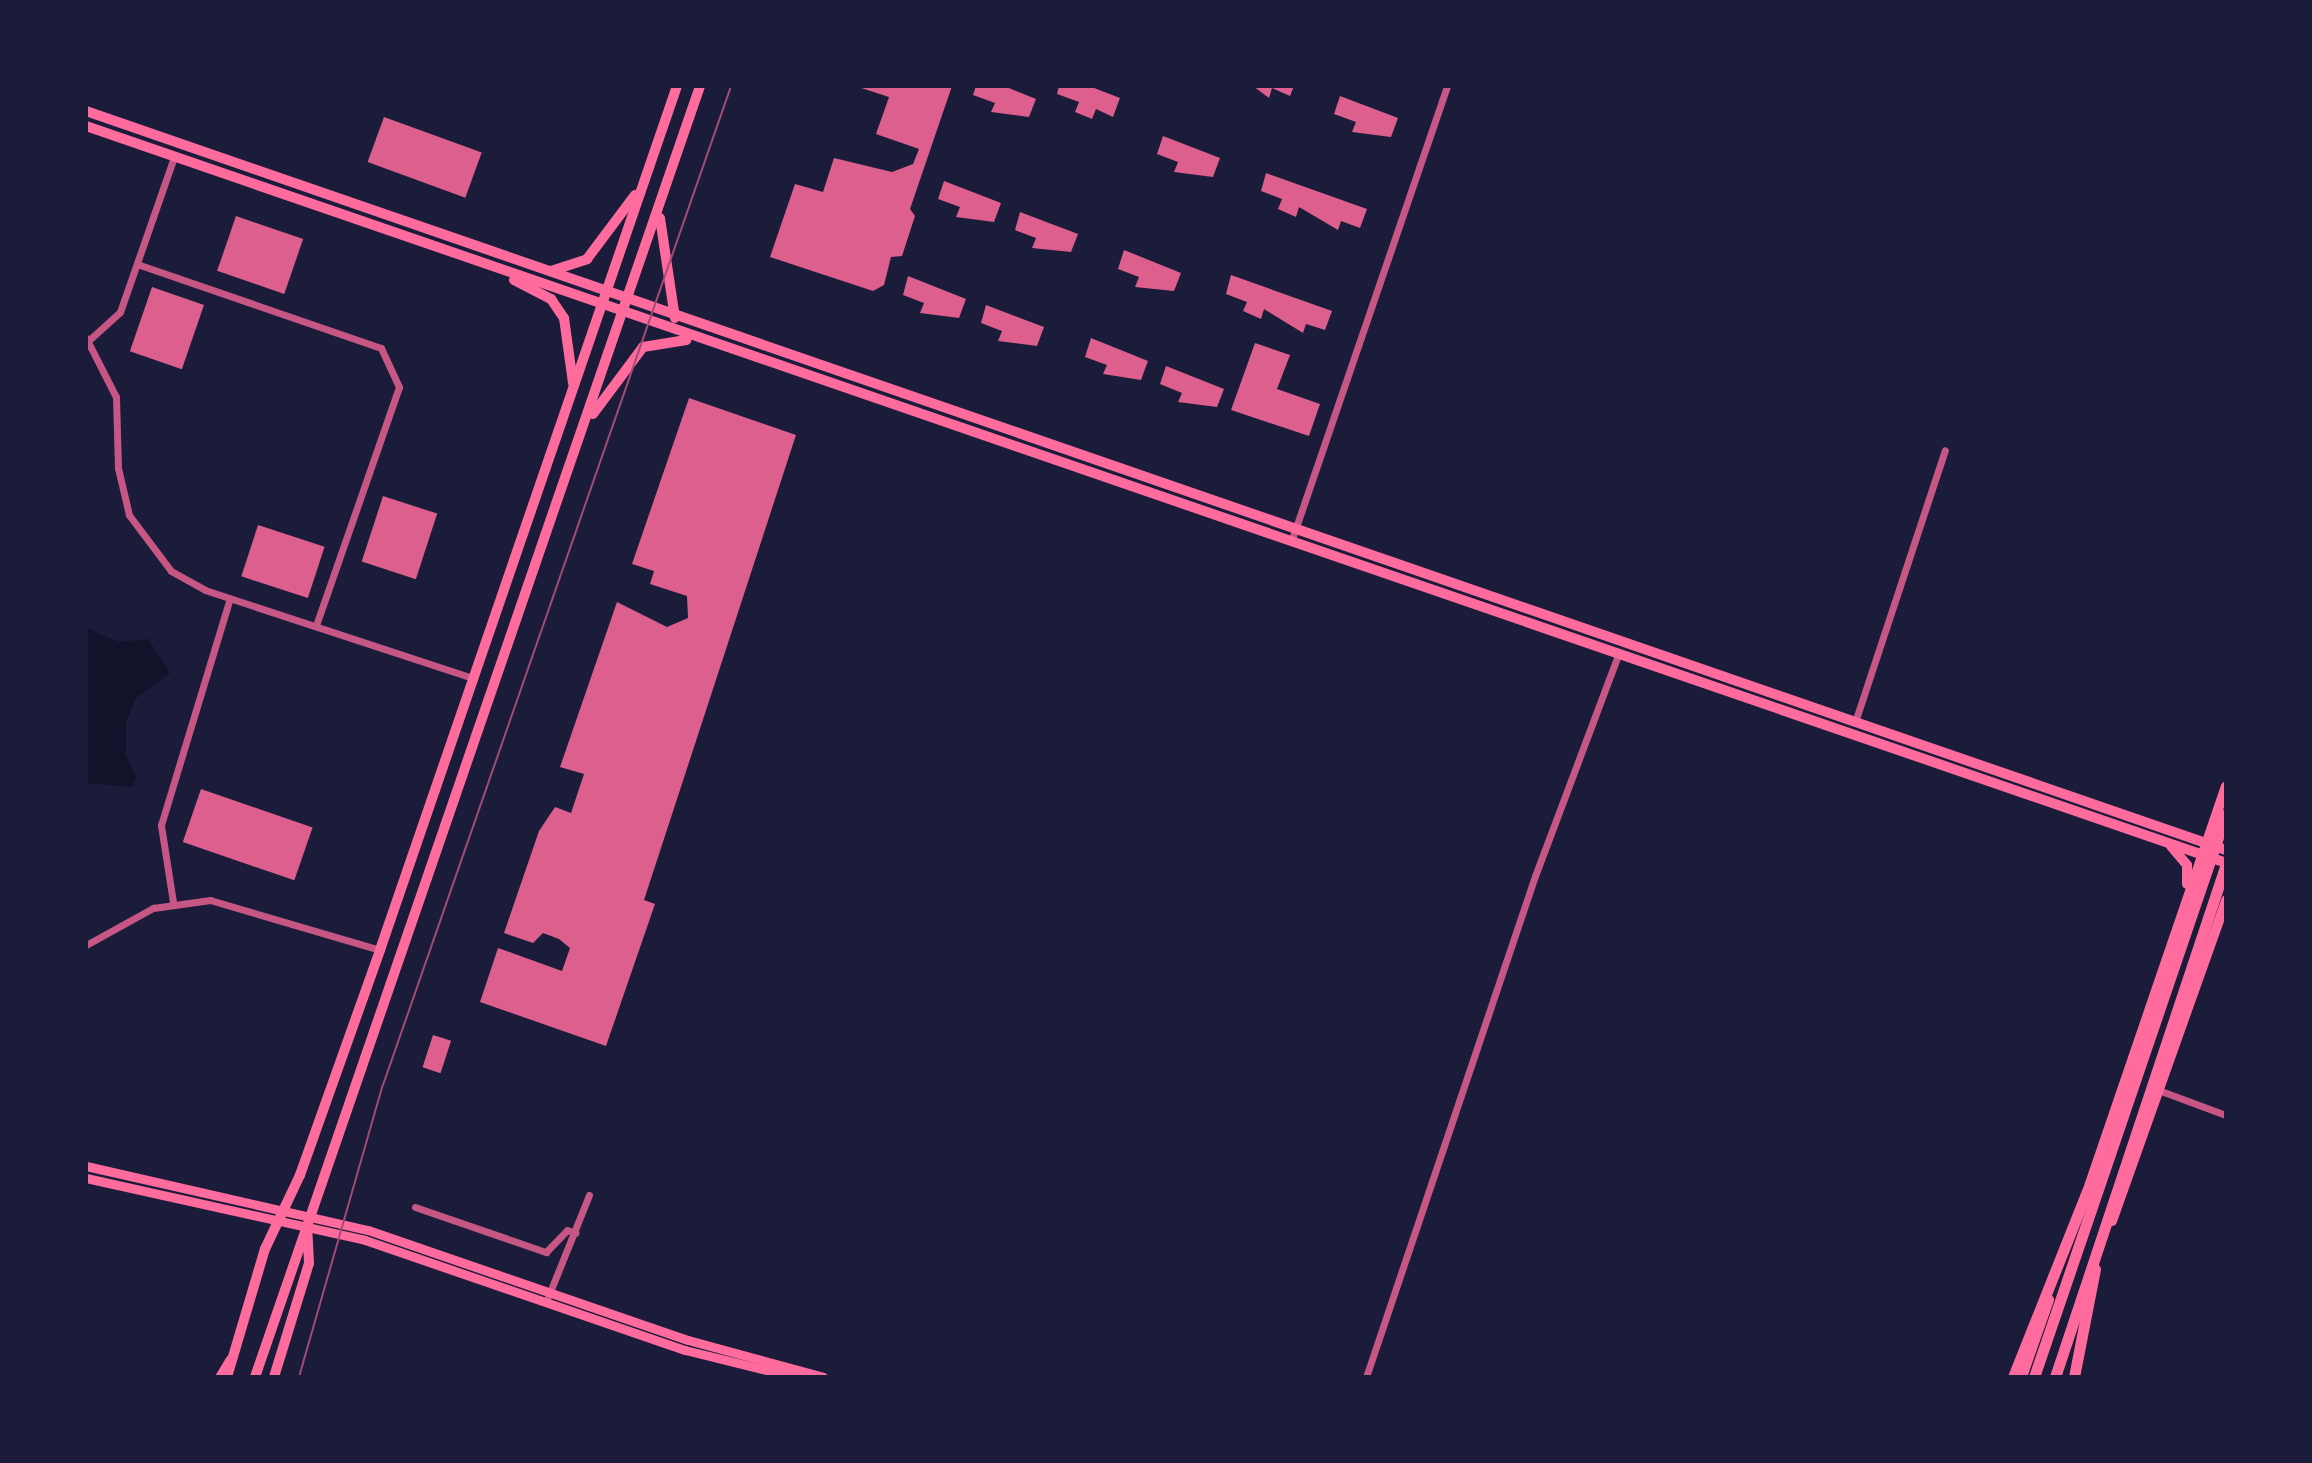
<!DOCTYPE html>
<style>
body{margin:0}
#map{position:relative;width:2312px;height:1463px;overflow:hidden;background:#1b1b3a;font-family:Roboto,sans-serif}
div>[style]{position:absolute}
.water>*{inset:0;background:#12122b}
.building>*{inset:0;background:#dd5f8e;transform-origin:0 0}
.minor>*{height:7px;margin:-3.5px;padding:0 3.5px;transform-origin:3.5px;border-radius:3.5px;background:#c65784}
.secondary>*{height:9px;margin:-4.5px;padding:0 4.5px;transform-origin:4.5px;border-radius:4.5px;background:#ff6b9d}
.primary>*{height:10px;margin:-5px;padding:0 5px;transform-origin:5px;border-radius:5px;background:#ff6b9d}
.trunk>*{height:11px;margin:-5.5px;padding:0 5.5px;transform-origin:5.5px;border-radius:5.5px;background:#ff6b9d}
.tram>*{height:2px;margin:-1px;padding:0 1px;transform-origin:1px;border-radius:1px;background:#a44b75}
span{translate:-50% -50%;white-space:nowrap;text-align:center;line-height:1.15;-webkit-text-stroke:6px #1b1b3a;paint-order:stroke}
.frame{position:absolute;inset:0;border:88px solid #1b1b3a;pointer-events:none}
</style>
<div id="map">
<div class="water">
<i style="clip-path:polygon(86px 628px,120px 642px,148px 639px,170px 673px,136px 698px,126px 722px,126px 756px,137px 778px,132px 787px,86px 783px)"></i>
</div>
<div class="building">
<i style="clip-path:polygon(855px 86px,952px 86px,910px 209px,915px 216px,902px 256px,891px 257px,884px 285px,873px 291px,770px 257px,795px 184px,823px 192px,834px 158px,892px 172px,913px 164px,919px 149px,876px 134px,889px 97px)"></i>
<i style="clip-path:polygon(976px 86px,1004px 86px,1036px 99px,1029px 117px,991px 112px,995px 103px,973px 95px)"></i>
<i style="clip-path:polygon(1059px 86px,1089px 86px,1120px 98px,1113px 117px,1096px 109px,1092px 119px,1075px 112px,1079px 102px,1057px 94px)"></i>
<i style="clip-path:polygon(1253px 86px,1294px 86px,1290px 96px,1272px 88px,1269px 98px)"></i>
<i style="clip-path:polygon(1340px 96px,1398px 118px,1391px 137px,1352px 132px,1356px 122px,1334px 114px)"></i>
<i style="left:384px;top:117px;width:104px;height:48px;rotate:20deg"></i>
<i style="clip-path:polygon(1163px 136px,1220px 158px,1213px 177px,1174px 172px,1178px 162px,1157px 154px)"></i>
<i style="clip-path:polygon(1266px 173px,1367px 209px,1360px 228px,1341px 221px,1338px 230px,1299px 207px,1296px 217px,1278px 209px,1282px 199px,1261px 191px)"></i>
<i style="clip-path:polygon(944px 181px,1001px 203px,994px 222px,956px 217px,960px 207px,938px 199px)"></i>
<i style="clip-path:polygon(1020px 212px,1078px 234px,1071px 252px,1032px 248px,1036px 238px,1015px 230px)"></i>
<i style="left:236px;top:216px;width:71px;height:58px;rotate:19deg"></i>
<i style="clip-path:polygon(1124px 250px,1181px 273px,1174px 291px,1135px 287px,1139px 277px,1118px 269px)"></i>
<i style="clip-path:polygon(1231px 275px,1332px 311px,1325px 330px,1306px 324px,1303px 333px,1264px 309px,1261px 319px,1243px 311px,1247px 302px,1226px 294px)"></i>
<i style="clip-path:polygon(908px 276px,966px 299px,959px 318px,920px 313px,924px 303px,903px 295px)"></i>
<i style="left:152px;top:287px;width:55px;height:68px;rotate:19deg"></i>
<i style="clip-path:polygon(986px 305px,1044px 327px,1037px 346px,998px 341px,1002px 331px,981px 323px)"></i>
<i style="clip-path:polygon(1091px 338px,1148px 361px,1141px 380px,1103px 374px,1107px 365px,1085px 357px)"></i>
<i style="clip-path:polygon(1255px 343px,1290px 355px,1277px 389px,1320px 404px,1309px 436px,1231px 410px)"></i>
<i style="clip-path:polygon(1166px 366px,1224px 389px,1217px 407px,1178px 402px,1182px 393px,1160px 384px)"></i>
<i style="clip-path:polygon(689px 398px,796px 435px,644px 900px,655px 904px,606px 1046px,480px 1002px,498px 948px,562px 971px,570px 948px,559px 939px,543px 933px,533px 943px,504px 933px,539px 831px,555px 807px,571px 813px,584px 774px,560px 767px,617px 602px,667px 627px,688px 618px,687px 596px,650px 584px,654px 571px,632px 564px)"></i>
<i style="left:383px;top:496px;width:57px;height:69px;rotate:18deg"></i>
<i style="left:258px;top:525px;width:70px;height:54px;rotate:18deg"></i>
<i style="left:201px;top:789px;width:118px;height:56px;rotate:19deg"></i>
<i style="left:433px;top:1035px;width:19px;height:34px;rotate:18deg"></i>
</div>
<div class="minor">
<i style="left:137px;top:264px;width:258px;rotate:19deg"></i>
<i style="left:381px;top:348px;width:43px;rotate:65.2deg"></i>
<i style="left:399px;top:387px;width:253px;rotate:109.2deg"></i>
<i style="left:86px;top:338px;width:66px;rotate:63deg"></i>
<i style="left:116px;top:397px;width:71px;rotate:88.4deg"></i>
<i style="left:118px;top:468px;width:48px;rotate:76.8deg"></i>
<i style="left:129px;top:515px;width:70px;rotate:53.1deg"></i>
<i style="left:171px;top:571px;width:39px;rotate:29deg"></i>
<i style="left:205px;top:590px;width:281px;rotate:18.2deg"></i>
<i style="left:88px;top:341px;width:43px;rotate:-42.2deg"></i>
<i style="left:120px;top:312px;width:164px;rotate:-70.8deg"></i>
<i style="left:1293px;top:536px;width:476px;rotate:-71.1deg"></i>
<i style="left:1856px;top:719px;width:283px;rotate:-71.7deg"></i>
<i style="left:173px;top:902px;width:78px;rotate:-98.9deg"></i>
<i style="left:161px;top:825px;width:237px;rotate:-73.1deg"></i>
<i style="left:86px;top:945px;width:77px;rotate:-28.9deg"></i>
<i style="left:153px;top:908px;width:58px;rotate:-8deg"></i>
<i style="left:210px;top:900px;width:177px;rotate:16.4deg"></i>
<i style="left:2161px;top:1091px;width:69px;rotate:20.3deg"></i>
<i style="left:415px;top:1207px;width:139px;rotate:19deg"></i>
<i style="left:546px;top:1252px;width:30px;rotate:-46deg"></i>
<i style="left:567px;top:1230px;width:9px;rotate:18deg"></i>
<i style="left:548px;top:1297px;width:110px;rotate:-68.1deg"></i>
<i style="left:1366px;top:1377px;width:529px;rotate:-71.36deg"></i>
<i style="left:1535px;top:876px;width:239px;rotate:-69.4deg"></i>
</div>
<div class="secondary">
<i style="left:86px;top:1166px;width:289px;rotate:12.8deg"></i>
<i style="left:368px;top:1230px;width:338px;rotate:19deg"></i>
<i style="left:688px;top:1340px;width:140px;rotate:15.3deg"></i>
<i style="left:86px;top:1178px;width:286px;rotate:12.5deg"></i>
<i style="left:365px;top:1240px;width:338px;rotate:19deg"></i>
<i style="left:685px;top:1350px;width:112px;rotate:13.9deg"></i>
<i style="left:219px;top:1377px;width:21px;rotate:-59deg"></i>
</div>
<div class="primary">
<i style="left:86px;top:111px;width:2264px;rotate:19.05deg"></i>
<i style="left:86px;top:126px;width:2263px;rotate:19deg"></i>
<i style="left:660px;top:218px;width:101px;rotate:81.5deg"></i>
<i style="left:551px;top:271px;width:38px;rotate:-18deg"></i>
<i style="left:587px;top:259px;width:80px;rotate:-53.1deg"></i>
<i style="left:514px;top:280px;width:42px;rotate:27.2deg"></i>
<i style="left:551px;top:299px;width:23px;rotate:56deg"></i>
<i style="left:564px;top:318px;width:66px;rotate:82.1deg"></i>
<i style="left:593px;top:414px;width:84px;rotate:-53.3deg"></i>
<i style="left:643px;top:347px;width:44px;rotate:-9.2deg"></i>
<i style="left:2171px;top:846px;width:25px;rotate:50deg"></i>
<i style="left:2187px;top:865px;width:19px;rotate:90deg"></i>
<i style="left:2085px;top:1198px;width:435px;rotate:-71.1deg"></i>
<i style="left:2112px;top:1221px;width:341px;rotate:-70.4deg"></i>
<i style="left:227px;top:1377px;width:134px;rotate:-73.5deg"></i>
<i style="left:265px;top:1249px;width:82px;rotate:-64.7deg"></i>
<i style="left:300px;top:1175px;width:239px;rotate:-70.4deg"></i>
<i style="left:380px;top:950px;width:914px;rotate:-71.03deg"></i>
<i style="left:255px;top:1377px;width:1366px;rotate:-70.98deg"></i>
<i style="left:274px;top:1377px;width:119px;rotate:-72.9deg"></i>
<i style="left:309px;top:1263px;width:35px;rotate:-93deg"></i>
<i style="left:2022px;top:1377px;width:82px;rotate:-70.7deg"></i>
</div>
<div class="trunk">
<i style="left:2013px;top:1377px;width:200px;rotate:-68.3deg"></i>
<i style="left:2034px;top:1377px;width:595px;rotate:-71.17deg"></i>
<i style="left:2055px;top:1377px;width:541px;rotate:-71.57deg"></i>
<i style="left:2074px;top:1377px;width:110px;rotate:-79deg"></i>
</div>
<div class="tram">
<i style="left:299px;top:1377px;width:304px;rotate:-74deg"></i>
<i style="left:383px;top:1085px;width:1058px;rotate:-70.79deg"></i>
</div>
<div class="frame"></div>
</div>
